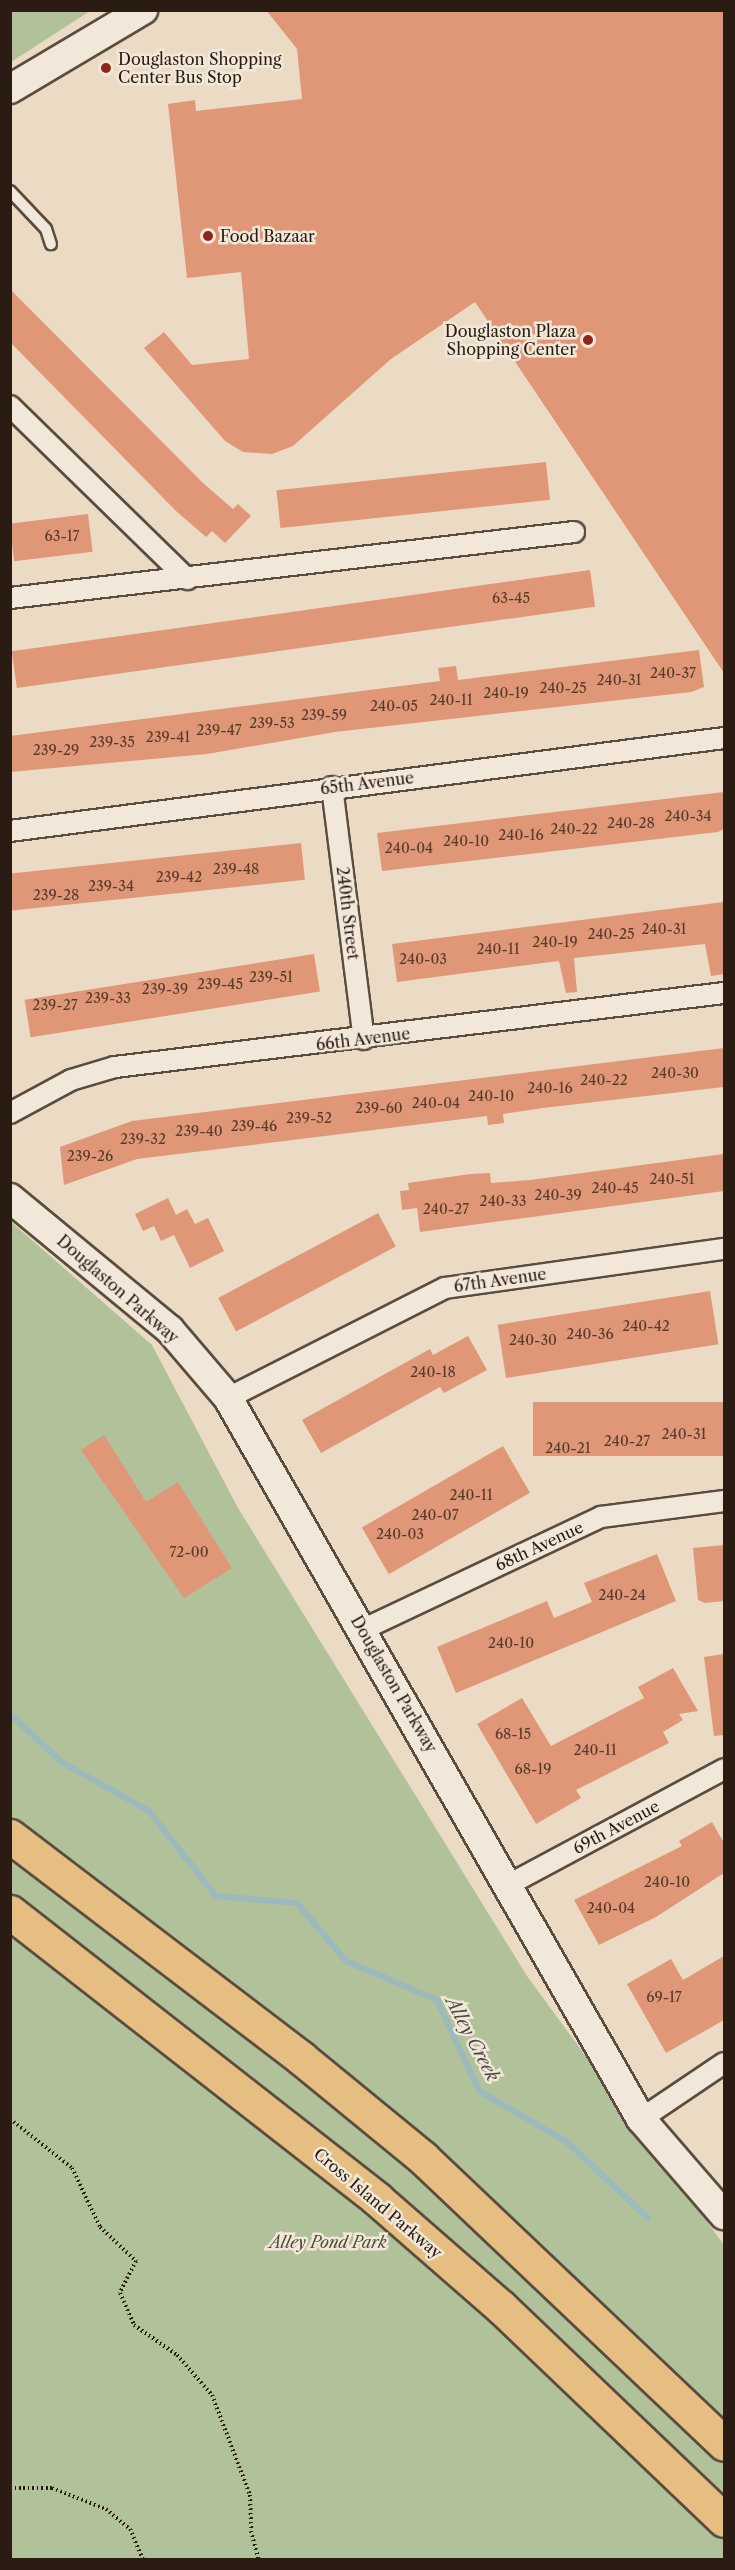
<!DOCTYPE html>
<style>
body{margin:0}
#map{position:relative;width:735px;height:2570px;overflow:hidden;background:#ebdbc4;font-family:"Libre Caslon Text",serif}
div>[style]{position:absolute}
.green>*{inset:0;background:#b1c199}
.stream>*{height:6px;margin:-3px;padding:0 3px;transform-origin:3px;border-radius:3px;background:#9cb9bd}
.building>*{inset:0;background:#df9777;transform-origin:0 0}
.path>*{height:4px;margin-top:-2px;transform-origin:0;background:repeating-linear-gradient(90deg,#2a1c12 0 1.5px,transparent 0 4.5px)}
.roads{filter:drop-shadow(2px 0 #5a4c3e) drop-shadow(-2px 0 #5a4c3e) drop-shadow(0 2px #5a4c3e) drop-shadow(0 -2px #5a4c3e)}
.service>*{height:10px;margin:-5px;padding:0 5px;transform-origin:5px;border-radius:5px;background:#f2e8d9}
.minor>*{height:20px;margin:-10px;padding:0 10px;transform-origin:10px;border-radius:10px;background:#f2e8d9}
.secondary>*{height:28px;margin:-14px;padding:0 14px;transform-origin:14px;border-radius:14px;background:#f2e8d9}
.motorway>*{height:33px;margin:-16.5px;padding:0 16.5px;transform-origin:16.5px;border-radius:16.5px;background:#e6be82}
.dots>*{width:16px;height:16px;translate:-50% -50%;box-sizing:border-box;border:3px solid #f2e8d9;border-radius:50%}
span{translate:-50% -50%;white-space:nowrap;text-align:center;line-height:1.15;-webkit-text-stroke:5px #f2e8d9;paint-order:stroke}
.number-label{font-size:14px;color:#573b2b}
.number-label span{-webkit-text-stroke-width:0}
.poi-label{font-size:16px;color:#2a1c12}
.left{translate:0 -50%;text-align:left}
.right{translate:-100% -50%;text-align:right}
.street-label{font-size:16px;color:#2a1c12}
.park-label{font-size:16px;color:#524e3a;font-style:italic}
.water-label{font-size:18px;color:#4c4b45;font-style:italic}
.frame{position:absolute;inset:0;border:12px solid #2a1c12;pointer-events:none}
</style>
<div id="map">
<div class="green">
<i style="clip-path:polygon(11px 10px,90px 10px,90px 11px,11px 62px)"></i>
<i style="clip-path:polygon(10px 1221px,152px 1345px,238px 1508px,527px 1976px,724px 2245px,724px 2559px,11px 2559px)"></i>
</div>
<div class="stream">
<i style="left:10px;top:1714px;width:72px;rotate:42.8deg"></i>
<i style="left:63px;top:1763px;width:98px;rotate:29.2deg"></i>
<i style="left:149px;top:1811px;width:108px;rotate:51.8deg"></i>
<i style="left:216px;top:1896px;width:81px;rotate:4.9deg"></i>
<i style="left:297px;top:1903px;width:76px;rotate:49.8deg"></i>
<i style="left:346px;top:1961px;width:99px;rotate:23.2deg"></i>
<i style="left:437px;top:2000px;width:100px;rotate:65.2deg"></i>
<i style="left:479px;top:2091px;width:102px;rotate:30.1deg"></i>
<i style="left:567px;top:2142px;width:111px;rotate:43.2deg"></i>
</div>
<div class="building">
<i style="clip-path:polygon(266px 10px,724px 10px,724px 673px,475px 302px,391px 359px,293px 446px,272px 454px,243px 452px,225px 441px,144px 348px,164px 332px,192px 365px,249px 359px,241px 272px,187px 278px,168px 104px,195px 100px,196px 111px,302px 99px,297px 49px)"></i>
<i style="clip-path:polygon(10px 289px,203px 483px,233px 509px,238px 504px,251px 516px,225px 543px,212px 531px,206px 537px,176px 511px,10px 342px)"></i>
<i style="left:546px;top:462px;width:38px;height:271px;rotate:84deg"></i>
<i style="left:88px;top:514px;width:38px;height:79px;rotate:83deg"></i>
<i style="left:590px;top:570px;width:37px;height:584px;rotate:82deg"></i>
<i style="clip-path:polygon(699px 650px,704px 687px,691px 692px,335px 732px,207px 754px,10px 772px,10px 736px,440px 681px,438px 668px,456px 666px,458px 680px)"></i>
<i style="clip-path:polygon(724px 792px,724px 829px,718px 832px,382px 871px,377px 833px)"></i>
<i style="left:301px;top:843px;width:37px;height:294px;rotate:84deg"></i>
<i style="clip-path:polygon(724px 902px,724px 974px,711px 976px,705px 944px,574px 958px,577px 992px,566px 993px,559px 961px,397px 982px,392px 944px)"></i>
<i style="left:314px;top:954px;width:38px;height:293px;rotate:81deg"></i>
<i style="clip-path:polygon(724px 1048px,724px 1087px,543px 1108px,503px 1114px,504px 1123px,488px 1125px,487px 1116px,137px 1159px,64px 1185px,60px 1147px,132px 1121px)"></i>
<i style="clip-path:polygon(724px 1154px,724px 1191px,420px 1232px,417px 1208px,402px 1210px,400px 1191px,409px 1190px,408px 1183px,470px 1174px,490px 1173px,491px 1183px,530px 1180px)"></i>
<i style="clip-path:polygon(168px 1198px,176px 1215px,187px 1209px,195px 1224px,208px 1218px,224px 1251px,190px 1268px,174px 1235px,161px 1241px,154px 1226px,143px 1231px,135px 1214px)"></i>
<i style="left:378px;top:1213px;width:38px;height:181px;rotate:62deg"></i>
<i style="left:710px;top:1291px;width:54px;height:215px;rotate:81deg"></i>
<i style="clip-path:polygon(468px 1336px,487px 1370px,444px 1393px,440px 1387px,321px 1453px,302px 1420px,430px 1349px,433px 1355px)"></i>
<i style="left:724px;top:1402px;width:54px;height:191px;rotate:90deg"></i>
<i style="clip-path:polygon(104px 1435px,146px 1502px,178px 1482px,232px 1568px,184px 1598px,81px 1450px)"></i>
<i style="left:503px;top:1446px;width:54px;height:163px;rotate:60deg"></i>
<i style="clip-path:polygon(724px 1545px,724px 1601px,705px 1603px,698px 1600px,693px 1548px)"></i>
<i style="clip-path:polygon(657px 1554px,676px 1601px,456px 1693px,437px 1647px,547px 1601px,554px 1618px,592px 1602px,584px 1583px)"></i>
<i style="clip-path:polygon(724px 1654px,724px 1735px,714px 1736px,704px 1657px)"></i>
<i style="clip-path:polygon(673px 1668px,698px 1711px,679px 1714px,683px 1720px,663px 1732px,669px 1743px,576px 1790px,581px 1798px,536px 1824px,477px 1724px,522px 1698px,551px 1746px,644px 1698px,638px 1687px)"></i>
<i style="clip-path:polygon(712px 1822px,724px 1843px,724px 1873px,656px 1917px,599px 1945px,574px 1900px,682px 1846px,679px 1841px)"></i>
<i style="clip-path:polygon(724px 1956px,724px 2020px,666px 2053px,627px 1984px,671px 1959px,683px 1980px)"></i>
</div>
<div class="path">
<i style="left:10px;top:2119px;width:79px;rotate:38.3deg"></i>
<i style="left:72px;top:2168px;width:65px;rotate:64.6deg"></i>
<i style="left:100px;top:2227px;width:50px;rotate:43.4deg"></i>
<i style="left:136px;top:2261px;width:36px;rotate:117deg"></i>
<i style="left:120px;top:2293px;width:35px;rotate:66deg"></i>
<i style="left:134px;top:2325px;width:52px;rotate:34.9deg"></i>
<i style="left:177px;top:2355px;width:53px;rotate:48.8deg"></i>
<i style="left:212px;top:2395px;width:107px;rotate:69.2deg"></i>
<i style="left:250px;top:2495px;width:36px;rotate:88deg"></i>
<i style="left:251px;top:2531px;width:30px;rotate:75deg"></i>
<i style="left:10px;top:2488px;width:42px"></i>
<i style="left:52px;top:2488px;width:58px;rotate:21.3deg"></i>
<i style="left:106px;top:2509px;width:31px;rotate:40deg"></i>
<i style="left:130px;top:2529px;width:34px;rotate:67deg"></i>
</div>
<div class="roads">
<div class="service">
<i style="left:10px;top:191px;width:52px;rotate:46.5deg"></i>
<i style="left:46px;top:229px;width:16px;rotate:72deg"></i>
</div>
<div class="minor">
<i style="left:10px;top:406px;width:248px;rotate:44.3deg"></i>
<i style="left:10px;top:598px;width:568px;rotate:-6.67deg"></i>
<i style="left:332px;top:787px;width:254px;rotate:82.8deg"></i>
<i style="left:10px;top:831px;width:720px;rotate:-7.42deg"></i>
<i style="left:10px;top:1113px;width:69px;rotate:-28.4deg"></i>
<i style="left:71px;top:1080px;width:46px;rotate:-16.5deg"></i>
<i style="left:115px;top:1067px;width:613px;rotate:-6.93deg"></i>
<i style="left:228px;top:1398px;width:243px;rotate:-26.9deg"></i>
<i style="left:445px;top:1288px;width:282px;rotate:-8deg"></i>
<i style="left:364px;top:1629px;width:262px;rotate:-25.3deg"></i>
<i style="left:601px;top:1517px;width:124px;rotate:-7.4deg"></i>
<i style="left:508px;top:1885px;width:245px;rotate:-28.2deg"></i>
<i style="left:641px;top:2119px;width:100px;rotate:-34deg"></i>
</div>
<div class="secondary">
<i style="left:10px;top:89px;width:155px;rotate:-30.7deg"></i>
<i style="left:10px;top:1198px;width:207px;rotate:39.5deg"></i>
<i style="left:170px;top:1330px;width:89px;rotate:49.5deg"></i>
<i style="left:228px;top:1398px;width:831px;rotate:60.2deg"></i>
<i style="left:641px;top:2119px;width:127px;rotate:49.2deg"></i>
</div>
<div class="motorway">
<i style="left:10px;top:1836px;width:366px;rotate:37.3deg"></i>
<i style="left:301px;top:2058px;width:158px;rotate:39.3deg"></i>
<i style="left:423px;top:2158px;width:415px;rotate:43.5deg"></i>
<i style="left:10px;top:1912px;width:466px;rotate:38deg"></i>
<i style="left:377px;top:2199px;width:164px;rotate:41.1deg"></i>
<i style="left:501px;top:2307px;width:308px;rotate:43.7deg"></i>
</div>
</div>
<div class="dots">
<i style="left:106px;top:68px;background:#8f2418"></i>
<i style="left:208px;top:236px;background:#8f2418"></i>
<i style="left:588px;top:340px;background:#8f2418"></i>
</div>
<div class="number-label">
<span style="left:62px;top:536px">63-17</span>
<span style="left:511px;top:598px">63-45</span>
<span style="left:673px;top:673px">240-37</span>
<span style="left:619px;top:680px">240-31</span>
<span style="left:563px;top:688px">240-25</span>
<span style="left:506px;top:693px">240-19</span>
<span style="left:451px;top:700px">240-11</span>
<span style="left:394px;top:706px">240-05</span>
<span style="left:324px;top:715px">239-59</span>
<span style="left:272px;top:723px">239-53</span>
<span style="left:219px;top:730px">239-47</span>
<span style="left:168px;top:737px">239-41</span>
<span style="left:112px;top:742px">239-35</span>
<span style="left:56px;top:750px">239-29</span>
<span style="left:688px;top:816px">240-34</span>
<span style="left:631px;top:823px">240-28</span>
<span style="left:574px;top:829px">240-22</span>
<span style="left:521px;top:835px">240-16</span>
<span style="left:466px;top:841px">240-10</span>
<span style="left:409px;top:848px">240-04</span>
<span style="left:236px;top:869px">239-48</span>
<span style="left:179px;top:877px">239-42</span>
<span style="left:111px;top:886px">239-34</span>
<span style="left:56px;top:895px">239-28</span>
<span style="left:664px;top:929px">240-31</span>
<span style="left:611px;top:934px">240-25</span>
<span style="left:555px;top:942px">240-19</span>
<span style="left:498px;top:949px">240-11</span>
<span style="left:423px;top:959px">240-03</span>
<span style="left:271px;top:977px">239-51</span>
<span style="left:220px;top:984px">239-45</span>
<span style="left:165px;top:989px">239-39</span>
<span style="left:108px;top:998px">239-33</span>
<span style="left:55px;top:1005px">239-27</span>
<span style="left:675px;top:1073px">240-30</span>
<span style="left:604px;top:1080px">240-22</span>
<span style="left:550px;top:1088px">240-16</span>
<span style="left:491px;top:1096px">240-10</span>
<span style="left:436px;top:1103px">240-04</span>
<span style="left:379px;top:1108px">239-60</span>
<span style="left:309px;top:1118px">239-52</span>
<span style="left:254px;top:1126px">239-46</span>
<span style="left:199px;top:1131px">239-40</span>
<span style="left:143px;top:1139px">239-32</span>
<span style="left:90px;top:1156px">239-26</span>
<span style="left:672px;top:1179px">240-51</span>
<span style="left:615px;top:1188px">240-45</span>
<span style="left:558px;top:1195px">240-39</span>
<span style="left:503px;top:1201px">240-33</span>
<span style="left:446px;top:1209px">240-27</span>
<span style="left:646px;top:1326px">240-42</span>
<span style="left:590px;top:1334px">240-36</span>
<span style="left:533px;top:1340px">240-30</span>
<span style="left:433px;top:1372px">240-18</span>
<span style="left:684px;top:1434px">240-31</span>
<span style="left:627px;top:1441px">240-27</span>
<span style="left:568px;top:1448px">240-21</span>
<span style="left:471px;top:1495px">240-11</span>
<span style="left:435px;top:1515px">240-07</span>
<span style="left:400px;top:1534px">240-03</span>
<span style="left:189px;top:1552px">72-00</span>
<span style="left:622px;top:1595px">240-24</span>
<span style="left:511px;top:1643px">240-10</span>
<span style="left:513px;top:1734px">68-15</span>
<span style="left:595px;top:1750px">240-11</span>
<span style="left:533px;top:1769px">68-19</span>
<span style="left:667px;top:1882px">240-10</span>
<span style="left:611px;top:1908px">240-04</span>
<span style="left:664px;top:1997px">69-17</span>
</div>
<div class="poi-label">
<span class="left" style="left:118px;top:68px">Douglaston Shopping<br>Center Bus Stop</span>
<span class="left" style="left:220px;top:236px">Food Bazaar</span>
<span class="right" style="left:576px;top:340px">Douglaston Plaza<br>Shopping Center</span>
</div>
<div class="street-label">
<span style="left:367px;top:783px;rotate:-7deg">65th Avenue</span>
<span style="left:348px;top:913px;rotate:83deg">240th Street</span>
<span style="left:363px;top:1039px;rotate:-7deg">66th Avenue</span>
<span style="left:500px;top:1280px;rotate:-8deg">67th Avenue</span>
<span style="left:118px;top:1289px;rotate:41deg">Douglaston Parkway</span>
<span style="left:539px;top:1546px;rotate:-25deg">68th Avenue</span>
<span style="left:394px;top:1684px;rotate:60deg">Douglaston Parkway</span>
<span style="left:616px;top:1827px;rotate:-28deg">69th Avenue</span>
<span style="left:378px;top:2203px;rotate:40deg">Cross Island Parkway</span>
</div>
<div class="park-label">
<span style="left:328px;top:2242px">Alley Pond Park</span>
</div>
<div class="water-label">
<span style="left:472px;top:2039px;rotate:62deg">Alley Creek</span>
</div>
<div class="frame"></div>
</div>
